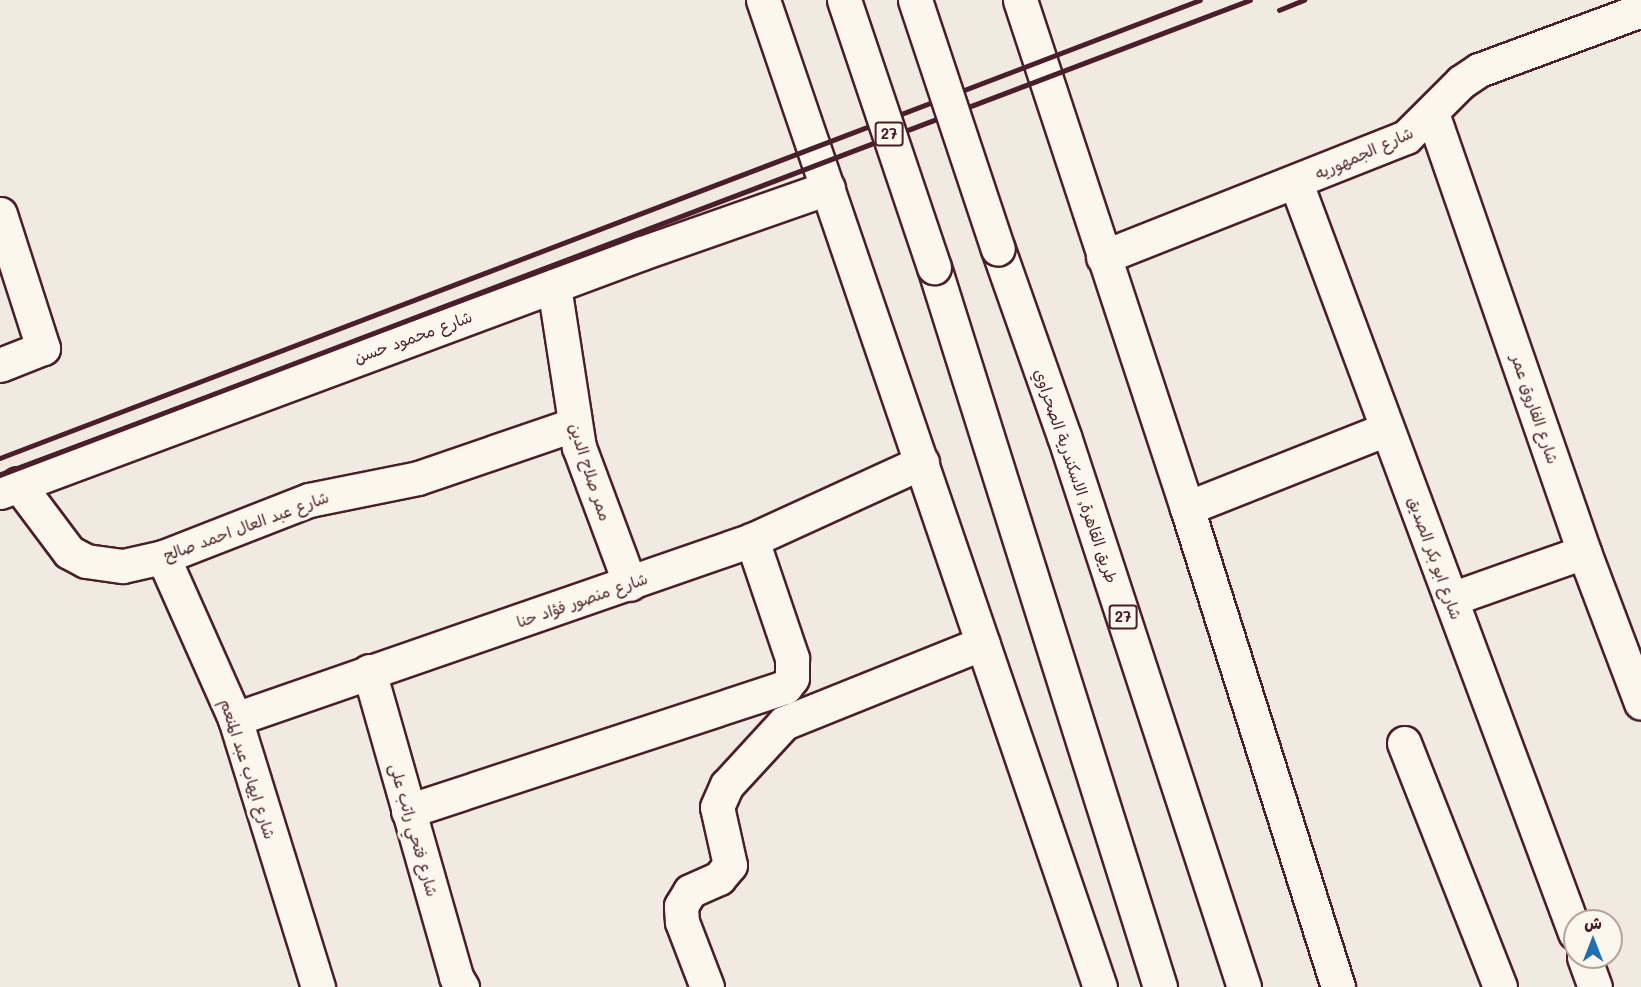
<!DOCTYPE html>
<meta charset="utf-8">
<style>
body{margin:0}
#map{position:relative;width:1641px;height:987px;overflow:hidden;background:#f0eae0;font-family:Mali,"Playpen Sans Arabic",sans-serif}
div>[style]{position:absolute}
.roads{filter:drop-shadow(2px 0 #4a1f2b) drop-shadow(-2px 0 #4a1f2b) drop-shadow(0 2px #4a1f2b) drop-shadow(0 -2px #4a1f2b)}
.minor>*{height:33px;margin:-16.5px;padding:0 16.5px;transform-origin:16.5px;border-radius:16.5px;background:#fbf7ec}
.highway>*{height:33px;margin:-16.5px;padding:0 16.5px;transform-origin:16.5px;border-radius:16.5px;background:#fbf7ec}
.rail>*{height:4.5px;margin:-2.25px;padding:0 2.25px;transform-origin:2.25px;border-radius:2.25px;background:#4a1f2b}
.bridges{filter:drop-shadow(2px 0 #4a1f2b) drop-shadow(-2px 0 #4a1f2b) drop-shadow(0 2px #4a1f2b) drop-shadow(0 -2px #4a1f2b)}
.highway-bridge>*{height:33px;margin:-16.5px;padding:0 16.5px;transform-origin:16.5px;border-radius:16.5px;background:#fbf7ec}
span{translate:-50% -50%;white-space:nowrap;text-align:center;line-height:1.15;-webkit-text-stroke:6px #fbf7ec;paint-order:stroke}
.shield-label span{padding:2px 4px;background:#fbf7ec;border:2px solid;border-radius:4px;-webkit-text-stroke-width:0}
.shield-label{font-size:15px;color:#4a1f2b;font-weight:700}
.street-label{font-size:16px;color:#4a1f2b}
.north{position:absolute;left:1563px;top:909px;width:60px;height:60px;box-sizing:border-box;background:#fbf7ec;border:2px solid #b4a19f;border-radius:50%;rotate:0deg;font-size:16px;font-weight:700;line-height:24px;text-align:center;color:#4a1f2b}
.north::after{content:'';display:block;margin:auto;width:21px;height:27px;background:#1f6fb2;clip-path:polygon(50% 0,100% 100%,50% 72%,0 100%)}
</style>
<div id="map">
<div class="roads">
<div class="minor">
<i style="left:763px;top:0;width:1043px;rotate:71.15deg"></i>
<i style="left:1020px;top:0;width:535px;rotate:71.8deg"></i>
<i style="left:1187px;top:508px;width:502px;rotate:72.5deg"></i>
<i style="left:1432px;top:113px;width:465px;rotate:70.9deg"></i>
<i style="left:1584px;top:552px;width:161px;rotate:69.3deg"></i>
<i style="left:1296px;top:183px;width:800px;rotate:69.59deg"></i>
<i style="left:0;top:214px;width:141px;rotate:72.2deg"></i>
<i style="left:43px;top:348px;width:46px;rotate:158.4deg"></i>
<i style="left:1103px;top:257px;width:326px;rotate:-21.6deg"></i>
<i style="left:1406px;top:137px;width:78px;rotate:-45deg"></i>
<i style="left:1461px;top:82px;width:22px;rotate:-34deg"></i>
<i style="left:1479px;top:70px;width:173px;rotate:-20.3deg"></i>
<i style="left:554px;top:286px;width:163px;rotate:81.2deg"></i>
<i style="left:579px;top:447px;width:146px;rotate:69.6deg"></i>
<i style="left:18px;top:484px;width:85px;rotate:53.1deg"></i>
<i style="left:69px;top:552px;width:19px;rotate:28deg"></i>
<i style="left:86px;top:561px;width:37px;rotate:8deg"></i>
<i style="left:123px;top:566px;width:41px;rotate:-12.7deg"></i>
<i style="left:163px;top:557px;width:157px;rotate:-21.3deg"></i>
<i style="left:309px;top:500px;width:111px;rotate:-11.4deg"></i>
<i style="left:418px;top:478px;width:164px;rotate:-18.9deg"></i>
<i style="left:0;top:492px;width:685px;rotate:-20.42deg"></i>
<i style="left:642px;top:253px;width:197px;rotate:-19.3deg"></i>
<i style="left:1187px;top:508px;width:215px;rotate:-21.6deg"></i>
<i style="left:163px;top:557px;width:177px;rotate:66deg"></i>
<i style="left:235px;top:719px;width:281px;rotate:72.8deg"></i>
<i style="left:1451px;top:599px;width:141px;rotate:-19.5deg"></i>
<i style="left:369px;top:671px;width:318px;rotate:74.1deg"></i>
<i style="left:456px;top:977px;width:12px;rotate:59deg"></i>
<i style="left:235px;top:719px;width:547px;rotate:-19.1deg"></i>
<i style="left:752px;top:540px;width:187px;rotate:-24.6deg"></i>
<i style="left:1404px;top:743px;width:262px;rotate:68.5deg"></i>
<i style="left:408px;top:811px;width:397px;rotate:-18.2deg"></i>
<i style="left:785px;top:687px;width:11px;rotate:-52deg"></i>
<i style="left:792px;top:678px;width:20px;rotate:-90deg"></i>
<i style="left:792px;top:658px;width:125px;rotate:-108.7deg"></i>
<i style="left:1584px;top:957px;width:32px;rotate:70deg"></i>
<i style="left:707px;top:987px;width:70px;rotate:-111deg"></i>
<i style="left:682px;top:922px;width:16px;rotate:-94deg"></i>
<i style="left:681px;top:906px;width:17px;rotate:-59deg"></i>
<i style="left:690px;top:891px;width:32px;rotate:-24deg"></i>
<i style="left:719px;top:878px;width:17px;rotate:-50deg"></i>
<i style="left:730px;top:865px;width:59px;rotate:-102.6deg"></i>
<i style="left:717px;top:807px;width:24px;rotate:-66deg"></i>
<i style="left:727px;top:785px;width:84px;rotate:-47.4deg"></i>
<i style="left:784px;top:723px;width:214px;rotate:-21.9deg"></i>
</div>
<div class="highway">
<i style="left:998px;top:249px;width:198px;rotate:70.6deg"></i>
<i style="left:1064px;top:436px;width:580px;rotate:71.91deg"></i>
<i style="left:934px;top:267px;width:755px;rotate:72.57deg"></i>
</div>
</div>
<div class="rail">
<i style="left:1279px;top:10px;width:27px;rotate:-22deg"></i>
<i style="left:0;top:458px;width:1284px;rotate:-20.89deg"></i>
<i style="left:0;top:475px;width:1337px;rotate:-20.81deg"></i>
</div>
<div class="bridges">
<div class="highway-bridge">
<i style="left:844px;top:0;width:282px;rotate:71.4deg"></i>
<i style="left:915px;top:0;width:262px;rotate:71.6deg"></i>
</div>
</div>
<div class="shield-label">
<span style="left:889px;top:134px">27</span>
<span style="left:1123px;top:617px">27</span>
</div>
<div class="street-label">
<span style="left:1364px;top:153px;rotate:-24deg">شارع الجمهوريه</span>
<span style="left:413px;top:337px;rotate:-20deg">شارع محمود حسن</span>
<span style="left:1535px;top:409px;rotate:71deg">شارع الفاروق عمر</span>
<span style="left:590px;top:472px;rotate:72deg">ممر صلاح الدين</span>
<span style="left:1076px;top:476px;rotate:71deg">طريق القاهرة, الاسكندرية الصحراوي</span>
<span style="left:246px;top:526px;rotate:-20deg">شارع عبد العال احمد صالح</span>
<span style="left:1435px;top:558px;rotate:70deg">شارع ابو بكر الصديق</span>
<span style="left:582px;top:600px;rotate:-19deg">شارع منصور فؤاد حنا</span>
<span style="left:248px;top:769px;rotate:72deg">شارع ايهاب عبد المنعم</span>
<span style="left:414px;top:830px;rotate:74deg">شارع فتحي راتب على</span>
</div>
<div class="north">ش</div>
</div>
